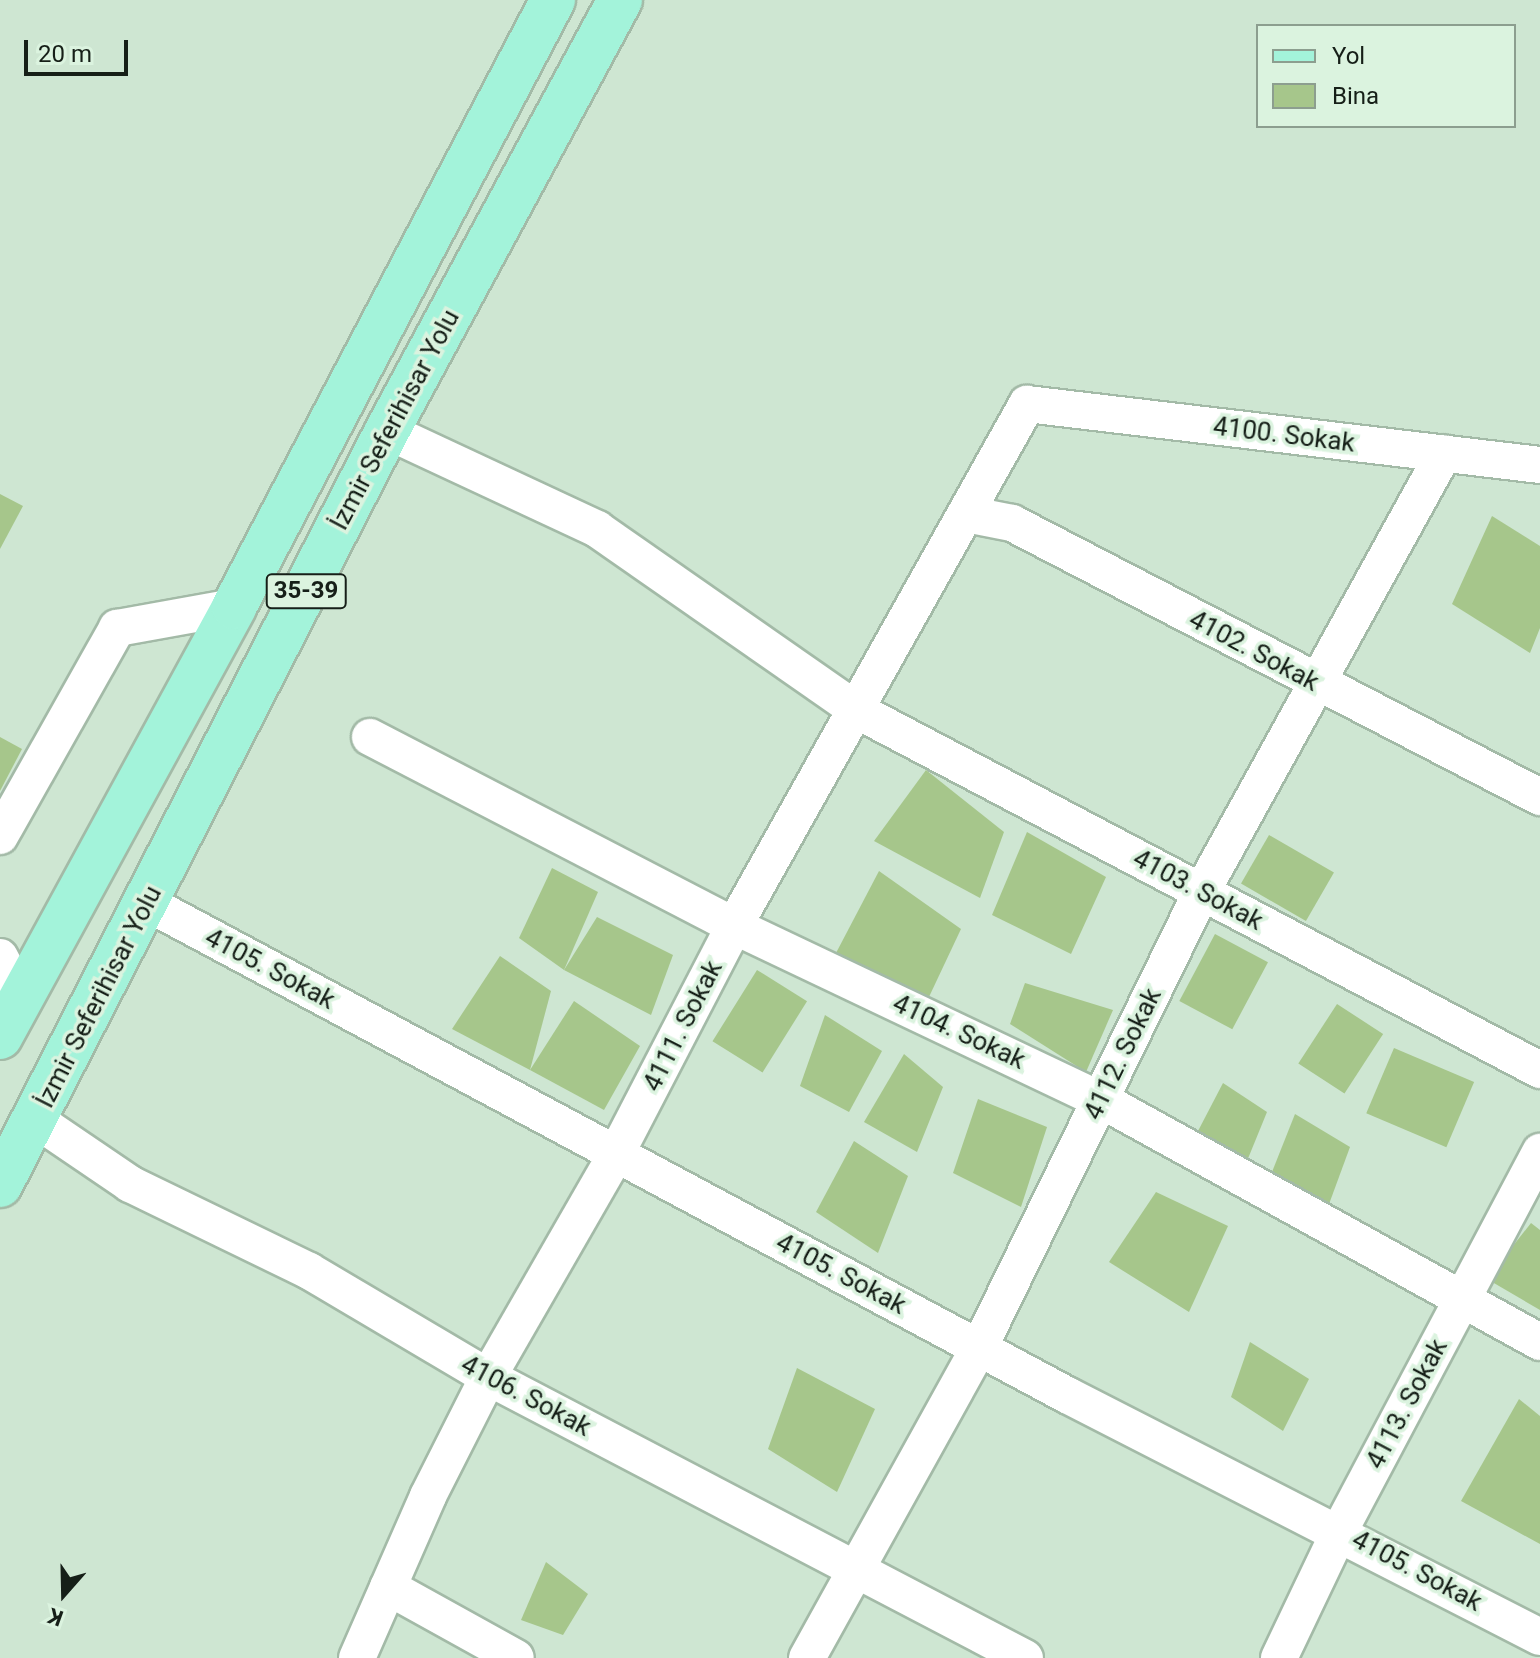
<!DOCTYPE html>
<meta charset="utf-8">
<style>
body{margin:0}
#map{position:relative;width:1540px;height:1658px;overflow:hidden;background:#cee6d2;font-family:Roboto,sans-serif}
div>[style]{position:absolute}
.building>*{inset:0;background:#a6c68b;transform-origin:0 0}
.roads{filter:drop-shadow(2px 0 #a3baa7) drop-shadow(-2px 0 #a3baa7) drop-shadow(0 2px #a3baa7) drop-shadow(0 -2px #a3baa7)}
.minor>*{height:36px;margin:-18px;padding:0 18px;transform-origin:18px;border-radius:18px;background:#fff}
.major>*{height:44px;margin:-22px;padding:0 22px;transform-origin:22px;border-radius:22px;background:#a3f3da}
span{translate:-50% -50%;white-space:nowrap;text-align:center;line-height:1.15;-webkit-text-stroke:7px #dbf3df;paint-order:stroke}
.shield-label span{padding:2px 6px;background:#dbf3df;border:2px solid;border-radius:6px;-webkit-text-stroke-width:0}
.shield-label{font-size:24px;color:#161f18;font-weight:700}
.street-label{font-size:26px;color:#161f18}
.legend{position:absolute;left:1256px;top:24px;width:260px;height:104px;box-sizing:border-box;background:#dbf3df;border:2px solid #8c9e8f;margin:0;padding:10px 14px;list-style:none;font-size:24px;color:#161f18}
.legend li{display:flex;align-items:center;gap:16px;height:40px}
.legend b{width:40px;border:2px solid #8c9e8f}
.north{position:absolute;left:24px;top:1554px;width:80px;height:80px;-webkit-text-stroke:6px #dbf3df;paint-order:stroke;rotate:200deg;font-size:22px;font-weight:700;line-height:32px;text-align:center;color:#161f18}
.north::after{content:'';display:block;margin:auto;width:28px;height:36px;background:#161f18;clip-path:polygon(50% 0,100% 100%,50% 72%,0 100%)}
.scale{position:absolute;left:24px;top:40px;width:104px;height:36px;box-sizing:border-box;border:4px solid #161f18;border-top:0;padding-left:10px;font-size:24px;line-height:28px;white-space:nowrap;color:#161f18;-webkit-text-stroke:6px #dbf3df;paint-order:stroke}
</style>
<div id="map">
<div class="building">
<i style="clip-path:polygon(0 494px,23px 506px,0 549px)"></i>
<i style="clip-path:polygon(1492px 516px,1540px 546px,1540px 628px,1530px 653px,1452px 604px)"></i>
<i style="clip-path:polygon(0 737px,22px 749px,0 791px)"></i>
<i style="clip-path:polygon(926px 770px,1004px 832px,980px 898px,874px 841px)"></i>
<i style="clip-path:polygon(1027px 832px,1106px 877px,1071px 954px,992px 915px)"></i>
<i style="left:1269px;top:835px;width:75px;height:56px;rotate:30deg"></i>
<i style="clip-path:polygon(552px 868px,598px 892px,564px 970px,519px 938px)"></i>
<i style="clip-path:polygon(879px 871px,961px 929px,928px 999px,836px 953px)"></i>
<i style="clip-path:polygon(597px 917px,673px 955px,651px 1015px,564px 970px)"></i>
<i style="left:1215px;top:934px;width:60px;height:76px;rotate:28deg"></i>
<i style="clip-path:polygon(500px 956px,551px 991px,530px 1070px,452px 1029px)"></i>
<i style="left:757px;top:970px;width:59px;height:84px;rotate:32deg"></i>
<i style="clip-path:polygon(1025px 983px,1113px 1010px,1086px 1072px,1010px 1024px)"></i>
<i style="clip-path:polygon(574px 1001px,640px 1046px,604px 1110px,530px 1070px)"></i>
<i style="left:1337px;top:1004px;width:55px;height:71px;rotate:33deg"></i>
<i style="clip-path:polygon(825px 1015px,882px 1051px,849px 1112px,800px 1086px)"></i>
<i style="left:1394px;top:1048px;width:87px;height:71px;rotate:23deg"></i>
<i style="clip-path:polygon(904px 1054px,943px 1087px,917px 1152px,864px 1122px)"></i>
<i style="clip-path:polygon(1223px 1083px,1267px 1112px,1247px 1161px,1198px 1131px)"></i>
<i style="clip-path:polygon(978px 1099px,1047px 1127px,1021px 1207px,953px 1173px)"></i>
<i style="clip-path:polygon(1295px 1114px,1350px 1147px,1325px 1215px,1268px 1182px)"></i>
<i style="clip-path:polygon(854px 1141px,908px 1176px,878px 1253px,816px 1212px)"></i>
<i style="clip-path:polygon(1156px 1192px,1228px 1226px,1189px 1312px,1109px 1262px)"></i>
<i style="clip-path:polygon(1531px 1223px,1540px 1230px,1540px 1310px,1487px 1279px)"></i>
<i style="clip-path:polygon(1250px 1342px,1309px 1379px,1283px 1431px,1231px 1397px)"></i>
<i style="clip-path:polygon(797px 1368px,875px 1409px,837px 1492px,768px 1449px)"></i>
<i style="clip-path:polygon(1519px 1399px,1540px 1416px,1540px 1544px,1461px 1501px)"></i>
<i style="clip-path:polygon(546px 1562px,588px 1594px,563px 1635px,521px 1620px)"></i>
</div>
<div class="roads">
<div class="minor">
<i style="left:387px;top:431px;width:232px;rotate:25deg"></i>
<i style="left:597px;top:529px;width:316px;rotate:34.9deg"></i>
<i style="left:856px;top:710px;width:773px;rotate:27.76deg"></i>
<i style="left:966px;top:514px;width:47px;rotate:11.1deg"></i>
<i style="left:1012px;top:523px;width:595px;rotate:27.43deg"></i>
<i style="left:370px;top:737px;width:410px;rotate:27.4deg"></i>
<i style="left:734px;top:926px;width:406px;rotate:25.4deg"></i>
<i style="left:1101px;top:1100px;width:501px;rotate:28.87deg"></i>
<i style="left:0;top:836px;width:239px;rotate:-60.6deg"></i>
<i style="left:117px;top:628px;width:119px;rotate:-10.2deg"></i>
<i style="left:147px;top:903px;width:1043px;rotate:28.14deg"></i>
<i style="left:1067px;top:1395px;width:531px;rotate:27.1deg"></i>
<i style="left:0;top:957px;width:45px;rotate:62.3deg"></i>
<i style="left:36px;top:1120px;width:114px;rotate:34.2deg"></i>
<i style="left:130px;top:1184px;width:199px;rotate:25.9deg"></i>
<i style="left:309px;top:1271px;width:208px;rotate:30.6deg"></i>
<i style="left:488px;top:1377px;width:606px;rotate:27.62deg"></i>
<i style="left:388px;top:1587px;width:146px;rotate:29deg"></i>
<i style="left:357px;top:1658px;width:177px;rotate:-66.3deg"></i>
<i style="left:428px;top:1496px;width:133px;rotate:-63.2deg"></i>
<i style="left:488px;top:1377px;width:257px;rotate:-60.1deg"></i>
<i style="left:616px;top:1154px;width:257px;rotate:-62.6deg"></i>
<i style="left:734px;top:926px;width:599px;rotate:-60.69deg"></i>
<i style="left:1027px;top:404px;width:517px;rotate:6.78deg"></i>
<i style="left:807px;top:1658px;width:355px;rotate:-61deg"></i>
<i style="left:979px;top:1348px;width:509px;rotate:-63.99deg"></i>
<i style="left:1202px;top:891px;width:500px;rotate:-61.08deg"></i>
<i style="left:1279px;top:1658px;width:142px;rotate:-64.5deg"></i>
<i style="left:1340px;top:1530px;width:428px;rotate:-62.1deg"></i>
</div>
<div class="major">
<i style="left:0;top:1037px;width:490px;rotate:-61.4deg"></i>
<i style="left:234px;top:607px;width:686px;rotate:-62.28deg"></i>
<i style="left:0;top:1185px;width:848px;rotate:-62.83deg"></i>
<i style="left:387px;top:431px;width:490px;rotate:-61.6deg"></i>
</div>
</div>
<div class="shield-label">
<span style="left:306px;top:591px">35-39</span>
</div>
<div class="street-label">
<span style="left:395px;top:420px;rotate:-62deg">İzmir Seferihisar Yolu</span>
<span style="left:1284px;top:435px;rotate:7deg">4100. Sokak</span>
<span style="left:1254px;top:651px;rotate:28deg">4102. Sokak</span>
<span style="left:1198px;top:890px;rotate:28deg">4103. Sokak</span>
<span style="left:270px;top:969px;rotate:28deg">4105. Sokak</span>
<span style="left:99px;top:997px;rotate:-63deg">İzmir Seferihisar Yolu</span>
<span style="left:683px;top:1026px;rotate:-63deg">4111. Sokak</span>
<span style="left:959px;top:1032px;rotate:25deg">4104. Sokak</span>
<span style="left:1123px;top:1054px;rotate:-64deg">4112. Sokak</span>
<span style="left:841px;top:1274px;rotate:28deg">4105. Sokak</span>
<span style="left:526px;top:1396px;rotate:28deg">4106. Sokak</span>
<span style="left:1407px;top:1404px;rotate:-62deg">4113. Sokak</span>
<span style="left:1417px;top:1571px;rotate:28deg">4105. Sokak</span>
</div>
<ul class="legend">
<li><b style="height:10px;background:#a3f3da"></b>Yol</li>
<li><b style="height:22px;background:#a6c68b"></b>Bina</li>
</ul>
<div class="north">K</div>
<div class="scale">20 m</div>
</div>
